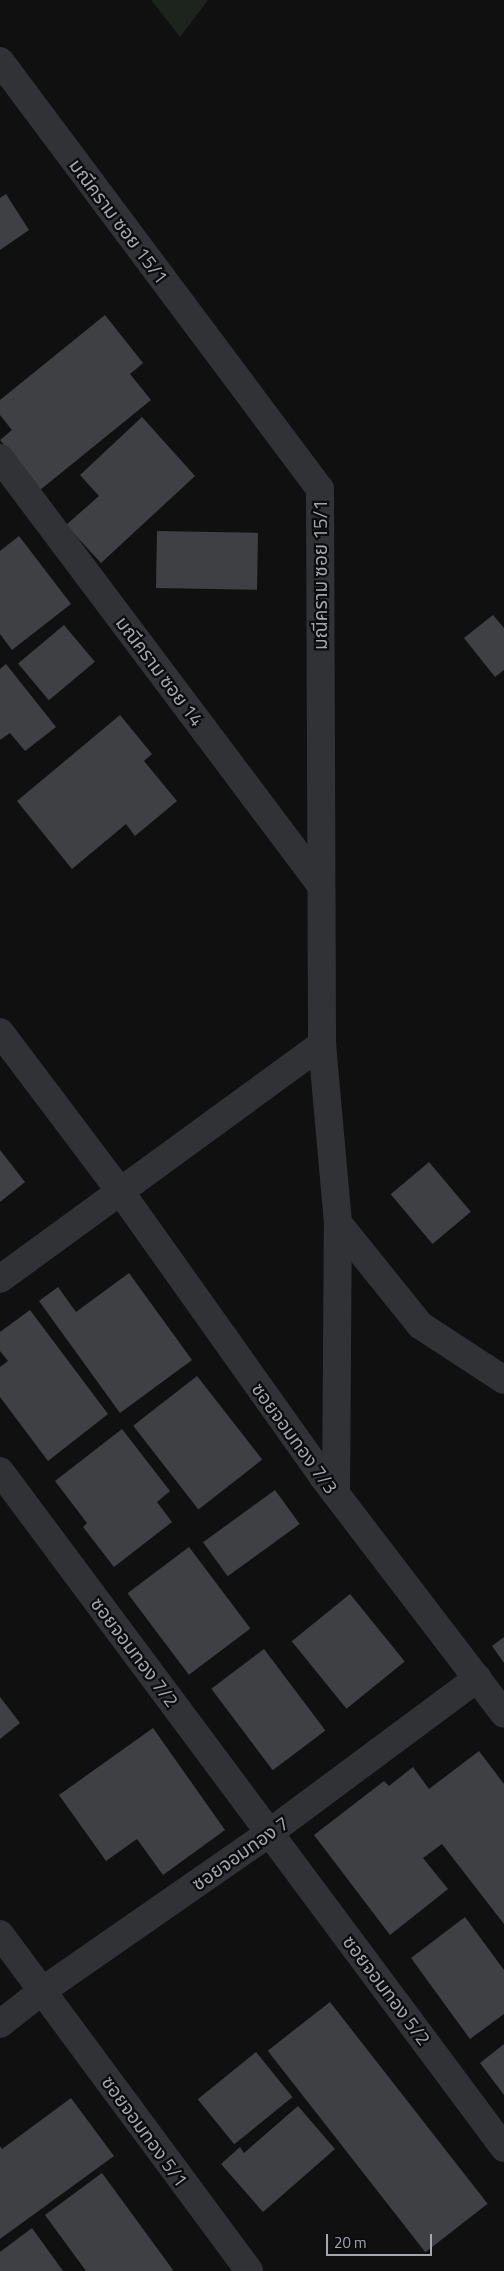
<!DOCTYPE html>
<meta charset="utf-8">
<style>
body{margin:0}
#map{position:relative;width:504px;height:2271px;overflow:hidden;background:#101011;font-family:"Titillium Web","Noto Sans Thai",sans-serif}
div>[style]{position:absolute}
.green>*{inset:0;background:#1d231d}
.building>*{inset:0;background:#3f4044;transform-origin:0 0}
.minor>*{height:28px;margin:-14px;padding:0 14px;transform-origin:14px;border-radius:14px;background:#313236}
span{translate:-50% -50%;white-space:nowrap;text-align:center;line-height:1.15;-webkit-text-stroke:4.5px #0b0b0c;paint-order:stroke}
.street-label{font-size:19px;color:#a2a7b0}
.scale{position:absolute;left:326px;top:2234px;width:106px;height:22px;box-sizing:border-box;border:2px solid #a2a7b0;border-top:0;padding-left:6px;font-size:15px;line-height:18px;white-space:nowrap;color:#a2a7b0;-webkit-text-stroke:4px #0b0b0c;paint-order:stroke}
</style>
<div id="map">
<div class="green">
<i style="clip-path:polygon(151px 0,208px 0,180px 37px)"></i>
</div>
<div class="building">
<i style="clip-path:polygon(6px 194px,29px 230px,0 250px,0 198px)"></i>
<i style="clip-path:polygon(105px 315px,143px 363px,130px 374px,151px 400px,40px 490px,0 440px,12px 430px,0 415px,0 400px)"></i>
<i style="clip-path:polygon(142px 417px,195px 476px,101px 563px,66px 525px,99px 496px,80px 475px)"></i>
<i style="left:157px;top:531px;width:101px;height:57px;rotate:1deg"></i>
<i style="clip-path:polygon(19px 536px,71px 604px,12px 650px,0 634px,0 551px)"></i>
<i style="clip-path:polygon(493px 615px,504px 628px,504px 670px,495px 677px,464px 638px)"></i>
<i style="left:64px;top:625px;width:48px;height:60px;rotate:50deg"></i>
<i style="clip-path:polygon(6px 664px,56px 727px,25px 751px,10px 733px,0 740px,0 669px)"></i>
<i style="clip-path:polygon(120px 715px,152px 754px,144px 761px,177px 801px,135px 836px,126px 824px,72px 869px,17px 801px)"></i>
<i style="clip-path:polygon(0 1150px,25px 1182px,0 1202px)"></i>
<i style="left:429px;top:1162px;width:65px;height:50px;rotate:50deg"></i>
<i style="clip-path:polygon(129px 1273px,192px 1360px,120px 1413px,39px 1301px,58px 1287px,76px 1312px)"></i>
<i style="clip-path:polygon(30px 1310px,108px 1414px,48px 1461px,0 1397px,0 1367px,8px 1361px,0 1351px,0 1332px)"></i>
<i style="left:197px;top:1376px;width:106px;height:81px;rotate:52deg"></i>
<i style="clip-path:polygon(122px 1429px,170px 1491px,157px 1502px,172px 1522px,114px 1567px,83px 1527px,87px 1523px,55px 1481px)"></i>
<i style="left:275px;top:1490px;width:42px;height:89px;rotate:54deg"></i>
<i style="left:189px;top:1547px;width:102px;height:77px;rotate:53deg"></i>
<i style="left:350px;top:1594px;width:87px;height:75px;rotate:51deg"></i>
<i style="clip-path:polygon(504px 1637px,504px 1663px,492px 1646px)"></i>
<i style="left:264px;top:1649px;width:102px;height:66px;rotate:53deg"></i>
<i style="clip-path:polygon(0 1697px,20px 1723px,0 1739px)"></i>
<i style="clip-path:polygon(153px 1728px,225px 1830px,163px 1875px,137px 1839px,106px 1861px,59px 1795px)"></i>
<i style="clip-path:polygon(479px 1751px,504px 1784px,504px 1924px,442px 1844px,423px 1858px,448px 1889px,390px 1935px,314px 1835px,384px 1781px,389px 1786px,413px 1767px,429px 1789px)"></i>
<i style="clip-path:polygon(465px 1917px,504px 1970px,504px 2014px,470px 2039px,411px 1958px)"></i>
<i style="left:330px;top:2002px;width:256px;height:79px;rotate:52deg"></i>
<i style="clip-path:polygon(504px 2044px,504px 2095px,480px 2063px)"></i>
<i style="left:256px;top:2052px;width:58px;height:75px;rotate:51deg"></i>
<i style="clip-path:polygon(71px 2098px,114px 2156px,0 2239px,0 2146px,2px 2149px)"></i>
<i style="clip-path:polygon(298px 2106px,335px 2149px,263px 2212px,221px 2164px,240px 2147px,244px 2153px)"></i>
<i style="clip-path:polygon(102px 2173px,173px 2270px,171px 2271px,86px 2271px,45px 2215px)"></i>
<i style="clip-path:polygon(32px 2228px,63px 2271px,0 2271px,0 2252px)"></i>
</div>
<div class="minor">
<i style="left:0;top:61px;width:534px;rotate:53.22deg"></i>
<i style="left:320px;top:489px;width:555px;rotate:89.79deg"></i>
<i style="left:322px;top:1044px;width:180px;rotate:84.9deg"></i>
<i style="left:338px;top:1223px;width:131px;rotate:51.2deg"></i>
<i style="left:420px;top:1325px;width:100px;rotate:33.2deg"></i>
<i style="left:0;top:458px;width:533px;rotate:53.09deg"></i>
<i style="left:0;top:1032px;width:199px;rotate:53deg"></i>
<i style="left:120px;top:1191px;width:351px;rotate:54.6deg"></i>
<i style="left:323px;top:1477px;width:298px;rotate:52.6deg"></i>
<i style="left:0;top:1279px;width:399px;rotate:-36.1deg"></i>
<i style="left:0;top:1471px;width:844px;rotate:53.33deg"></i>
<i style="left:336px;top:1494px;width:271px;rotate:-89.6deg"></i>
<i style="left:0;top:1934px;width:419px;rotate:53.5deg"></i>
<i style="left:0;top:2024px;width:53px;rotate:-38.2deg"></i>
<i style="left:42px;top:1991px;width:277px;rotate:-34.8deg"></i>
<i style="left:269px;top:1833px;width:260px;rotate:-36.6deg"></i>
</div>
<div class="street-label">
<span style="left:119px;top:221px;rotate:53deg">มณีคราม ซอย 15/1</span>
<span style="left:320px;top:575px;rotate:-90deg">มณีคราม ซอย 15/1</span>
<span style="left:160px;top:671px;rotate:53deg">มณีคราม ซอย 14</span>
<span style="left:295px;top:1438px;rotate:54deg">ซอยจอมทอง 7/3</span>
<span style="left:135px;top:1652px;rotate:53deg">ซอยจอมทอง 7/2</span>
<span style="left:240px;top:1853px;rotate:-35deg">ซอยจอมทอง 7</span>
<span style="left:387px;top:1990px;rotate:53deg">ซอยจอมทอง 5/2</span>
<span style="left:145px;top:2131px;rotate:54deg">ซอยจอมทอง 5/1</span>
</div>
<div class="scale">20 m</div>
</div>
